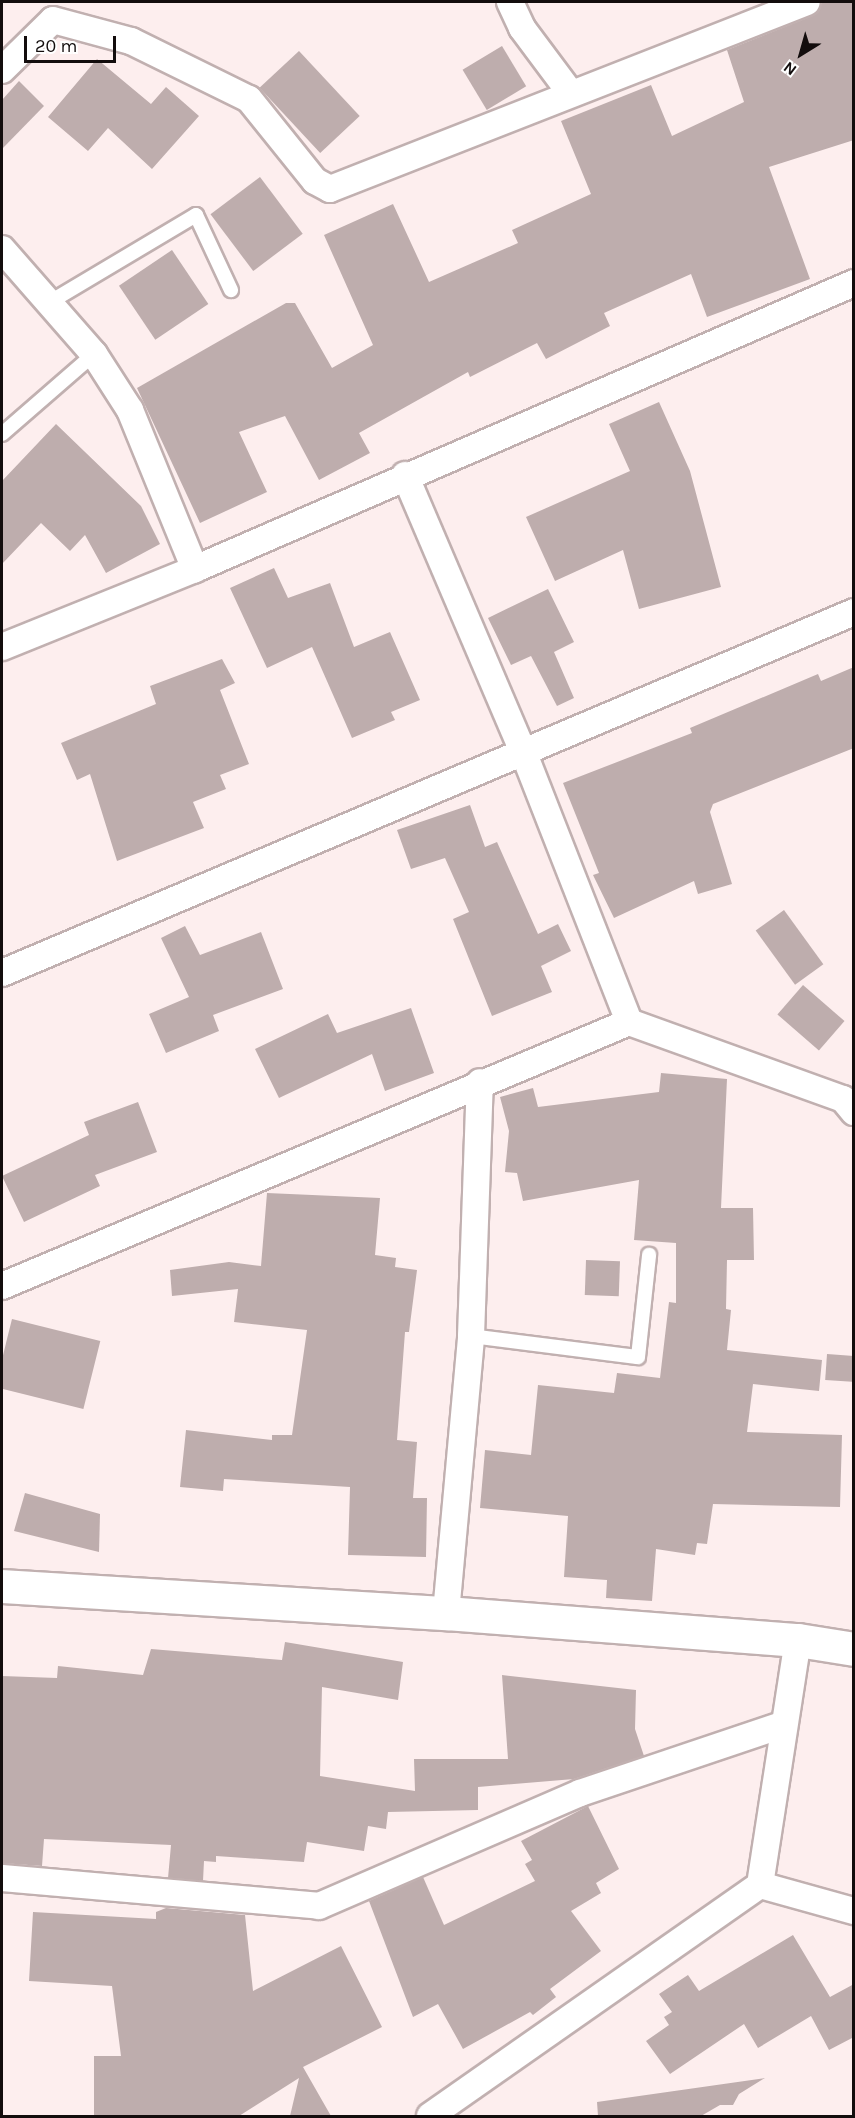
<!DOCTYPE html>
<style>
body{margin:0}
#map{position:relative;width:855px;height:2118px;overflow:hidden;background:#fdeeee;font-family:Karla,sans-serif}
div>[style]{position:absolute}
.building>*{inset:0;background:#beadad;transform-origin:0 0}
.roads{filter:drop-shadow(2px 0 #c1b0b0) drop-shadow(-2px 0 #c1b0b0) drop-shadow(0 2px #c1b0b0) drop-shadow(0 -2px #c1b0b0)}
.lane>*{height:14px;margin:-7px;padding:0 7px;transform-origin:7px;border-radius:7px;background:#fff}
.street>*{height:26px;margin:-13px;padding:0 13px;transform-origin:13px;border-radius:13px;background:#fff}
.secondary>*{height:33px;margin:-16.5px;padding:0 16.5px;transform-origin:16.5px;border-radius:16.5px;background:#fff}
span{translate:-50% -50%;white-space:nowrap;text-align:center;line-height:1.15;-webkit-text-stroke:4.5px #fff;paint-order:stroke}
.frame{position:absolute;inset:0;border:3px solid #130d0d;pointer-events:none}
.north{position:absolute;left:771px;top:24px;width:60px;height:60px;-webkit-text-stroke:4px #fff;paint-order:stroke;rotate:217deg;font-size:16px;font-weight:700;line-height:24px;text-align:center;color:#130d0d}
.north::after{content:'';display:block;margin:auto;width:21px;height:27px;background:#130d0d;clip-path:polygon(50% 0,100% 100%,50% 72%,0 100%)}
.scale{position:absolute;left:24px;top:36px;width:92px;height:27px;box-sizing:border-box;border:3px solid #130d0d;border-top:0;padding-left:8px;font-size:18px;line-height:21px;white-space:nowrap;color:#130d0d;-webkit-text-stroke:4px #fff;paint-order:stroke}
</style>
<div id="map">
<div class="building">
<i style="clip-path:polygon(854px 2px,854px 140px,769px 167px,810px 279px,707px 317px,691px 274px,604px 313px,610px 326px,546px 359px,537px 343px,470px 377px,468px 372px,359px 433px,370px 453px,319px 480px,285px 416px,239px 432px,267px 492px,200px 523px,137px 388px,286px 303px,295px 303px,332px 368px,373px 345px,324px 235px,393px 204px,429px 282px,518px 243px,512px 230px,591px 194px,561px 121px,651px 85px,672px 136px,744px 102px,727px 50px,812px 16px,822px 3px)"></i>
<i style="left:502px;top:46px;width:47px;height:46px;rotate:59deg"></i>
<i style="left:299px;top:51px;width:89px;height:54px;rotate:47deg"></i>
<i style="clip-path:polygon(97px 59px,151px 104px,166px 87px,199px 116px,152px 169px,108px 128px,88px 151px,48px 117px)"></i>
<i style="clip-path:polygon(19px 81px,44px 106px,2px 149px,2px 100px)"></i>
<i style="left:260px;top:177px;width:71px;height:62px;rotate:53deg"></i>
<i style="left:172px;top:250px;width:65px;height:64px;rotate:56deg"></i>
<i style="clip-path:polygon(659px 402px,690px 471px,721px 587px,639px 609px,623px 550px,555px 581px,526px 517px,630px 471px,609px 424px)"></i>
<i style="clip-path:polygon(56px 424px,141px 506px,160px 544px,106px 573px,85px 535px,70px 551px,41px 523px,2px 564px,2px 481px)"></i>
<i style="clip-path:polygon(274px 568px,288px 598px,330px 583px,354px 647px,390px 632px,420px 700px,391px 712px,395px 720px,352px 738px,312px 647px,267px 668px,230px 588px)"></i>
<i style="clip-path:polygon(548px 589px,574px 642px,554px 652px,574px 698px,557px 706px,531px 656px,511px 665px,488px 618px)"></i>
<i style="clip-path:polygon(222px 659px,235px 683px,220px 690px,249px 764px,220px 775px,226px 789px,193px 802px,204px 828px,117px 861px,90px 774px,77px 780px,61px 743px,156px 704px,150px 686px)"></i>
<i style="clip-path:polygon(854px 667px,854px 748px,713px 804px,710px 812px,732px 884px,698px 894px,694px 881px,614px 918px,593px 875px,599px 873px,563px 783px,692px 733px,690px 728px,818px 674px,821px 681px)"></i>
<i style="clip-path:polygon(470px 805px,485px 847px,497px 842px,538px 934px,558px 924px,571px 951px,541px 966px,552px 992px,492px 1016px,453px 919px,469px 912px,445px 858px,411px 869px,397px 830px)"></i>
<i style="left:784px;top:910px;width:67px;height:35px;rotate:54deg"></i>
<i style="clip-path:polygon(185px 926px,200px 955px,261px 932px,283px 989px,213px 1015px,219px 1031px,166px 1053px,149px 1014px,189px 997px,161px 938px)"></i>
<i style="left:803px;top:985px;width:55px;height:39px;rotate:41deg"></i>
<i style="clip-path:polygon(411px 1008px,434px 1073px,385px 1091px,372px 1054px,279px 1098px,255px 1049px,328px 1014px,337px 1033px)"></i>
<i style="clip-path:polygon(661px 1073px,727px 1079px,721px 1208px,753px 1208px,754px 1260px,727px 1260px,726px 1309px,731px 1310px,727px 1350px,822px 1360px,819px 1391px,753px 1384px,747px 1432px,842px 1435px,840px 1507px,713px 1504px,707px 1544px,697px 1543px,695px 1555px,656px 1549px,652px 1601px,606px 1598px,607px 1580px,564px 1577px,568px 1516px,480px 1508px,485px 1450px,531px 1455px,538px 1385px,614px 1393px,617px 1373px,660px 1378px,669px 1302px,676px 1303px,676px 1243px,634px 1240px,639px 1180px,523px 1201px,517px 1173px,505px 1172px,509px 1131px,500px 1097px,533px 1088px,538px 1107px,659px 1092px)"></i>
<i style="clip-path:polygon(138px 1102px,157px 1152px,95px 1175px,100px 1186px,24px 1222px,2px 1176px,89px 1135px,84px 1122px)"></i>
<i style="clip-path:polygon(267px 1193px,380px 1198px,375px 1255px,396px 1258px,395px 1267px,417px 1270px,409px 1332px,405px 1332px,397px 1440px,417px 1442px,413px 1498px,427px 1498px,426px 1557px,348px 1555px,350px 1487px,224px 1479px,223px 1491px,180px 1487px,186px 1430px,272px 1440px,272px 1435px,292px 1435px,307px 1330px,234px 1322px,238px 1289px,172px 1296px,170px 1270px,229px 1262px,261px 1266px)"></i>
<i style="left:586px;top:1260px;width:34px;height:35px;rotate:2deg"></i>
<i style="left:12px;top:1319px;width:91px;height:70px;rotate:14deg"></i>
<i style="left:827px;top:1354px;width:27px;height:26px;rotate:4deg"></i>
<i style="clip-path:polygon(25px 1493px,100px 1514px,99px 1552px,14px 1531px)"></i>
<i style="clip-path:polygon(285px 1642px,403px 1662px,398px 1700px,322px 1687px,320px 1776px,415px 1791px,414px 1759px,508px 1759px,502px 1675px,636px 1690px,635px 1729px,644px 1756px,574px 1779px,478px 1787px,478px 1810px,388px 1812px,386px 1829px,368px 1826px,364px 1851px,307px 1842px,304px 1862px,216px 1856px,216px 1862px,204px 1861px,203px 1881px,168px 1878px,171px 1845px,44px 1839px,42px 1866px,2px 1863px,2px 1676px,57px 1678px,58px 1666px,143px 1675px,151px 1649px,282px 1660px)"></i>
<i style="clip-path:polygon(588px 1806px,619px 1869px,596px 1883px,601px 1893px,571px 1911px,601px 1951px,550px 1989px,556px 1997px,533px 2015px,530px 2012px,463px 2049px,438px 2004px,413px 2017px,369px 1901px,423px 1877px,444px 1925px,535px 1881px,525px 1864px,532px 1860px,521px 1841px)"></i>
<i style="clip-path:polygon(166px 1908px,245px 1915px,253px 1991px,341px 1946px,382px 2027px,303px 2067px,331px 2116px,290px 2116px,299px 2078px,239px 2116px,94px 2116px,94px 2056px,121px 2056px,112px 1986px,29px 1981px,33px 1912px,156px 1919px,156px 1912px)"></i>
<i style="clip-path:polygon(793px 1935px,830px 1997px,854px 1984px,854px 2037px,829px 2050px,811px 2016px,758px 2048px,744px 2024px,670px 2074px,646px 2041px,669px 2025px,664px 2017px,672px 2012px,659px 1994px,688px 1975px,699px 1991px)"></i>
<i style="clip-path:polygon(765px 2078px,739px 2094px,733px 2105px,720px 2105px,701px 2116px,598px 2116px,597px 2102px)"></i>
</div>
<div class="roads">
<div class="lane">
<i style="left:50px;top:302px;width:170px;rotate:-30.8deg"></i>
<i style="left:196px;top:215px;width:83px;rotate:65deg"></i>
<i style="left:2px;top:434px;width:122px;rotate:-41deg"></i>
<i style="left:471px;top:1336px;width:168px;rotate:7.2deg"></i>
<i style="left:638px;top:1357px;width:103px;rotate:-83.8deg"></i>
</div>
<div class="street">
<i style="left:510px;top:2px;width:29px;rotate:65deg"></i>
<i style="left:522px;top:28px;width:79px;rotate:53.3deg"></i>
<i style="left:53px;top:20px;width:81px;rotate:15.1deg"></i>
<i style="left:131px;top:41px;width:131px;rotate:26.2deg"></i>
<i style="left:249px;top:99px;width:105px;rotate:51.2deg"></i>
<i style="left:315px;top:181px;width:17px;rotate:28deg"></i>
<i style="left:330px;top:189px;width:512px;rotate:-21.41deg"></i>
<i style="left:2px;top:70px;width:71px;rotate:-44.4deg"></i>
<i style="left:2px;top:249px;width:140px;rotate:48.8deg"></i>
<i style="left:94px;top:354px;width:67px;rotate:57.3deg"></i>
<i style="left:130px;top:410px;width:172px;rotate:67.8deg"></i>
<i style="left:405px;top:475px;width:306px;rotate:66.9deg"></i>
<i style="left:525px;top:756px;width:286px;rotate:68.6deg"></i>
<i style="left:2px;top:647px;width:208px;rotate:-22deg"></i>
<i style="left:195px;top:569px;width:718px;rotate:-23.46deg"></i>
<i style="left:2px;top:973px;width:925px;rotate:-22.96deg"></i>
<i style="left:2px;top:1286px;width:680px;rotate:-22.83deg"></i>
<i style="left:629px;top:1022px;width:227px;rotate:19.8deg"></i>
<i style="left:843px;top:1099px;width:17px;rotate:50deg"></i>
<i style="left:446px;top:1613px;width:278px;rotate:-84.8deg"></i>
<i style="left:471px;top:1336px;width:254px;rotate:-88deg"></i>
<i style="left:2px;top:1878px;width:318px;rotate:5deg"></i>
<i style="left:319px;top:1906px;width:284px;rotate:-23.4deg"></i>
<i style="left:580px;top:1793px;width:213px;rotate:-18.6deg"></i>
<i style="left:760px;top:1885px;width:98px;rotate:15.5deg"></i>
<i style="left:430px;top:2116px;width:403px;rotate:-35deg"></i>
<i style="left:760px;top:1885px;width:248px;rotate:-81.2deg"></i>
</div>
<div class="secondary">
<i style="left:2px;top:1586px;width:445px;rotate:3.5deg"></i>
<i style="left:446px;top:1613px;width:353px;rotate:4.4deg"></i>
<i style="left:798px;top:1640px;width:57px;rotate:9.1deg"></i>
</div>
</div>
<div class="frame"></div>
<div class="north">N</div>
<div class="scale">20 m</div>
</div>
